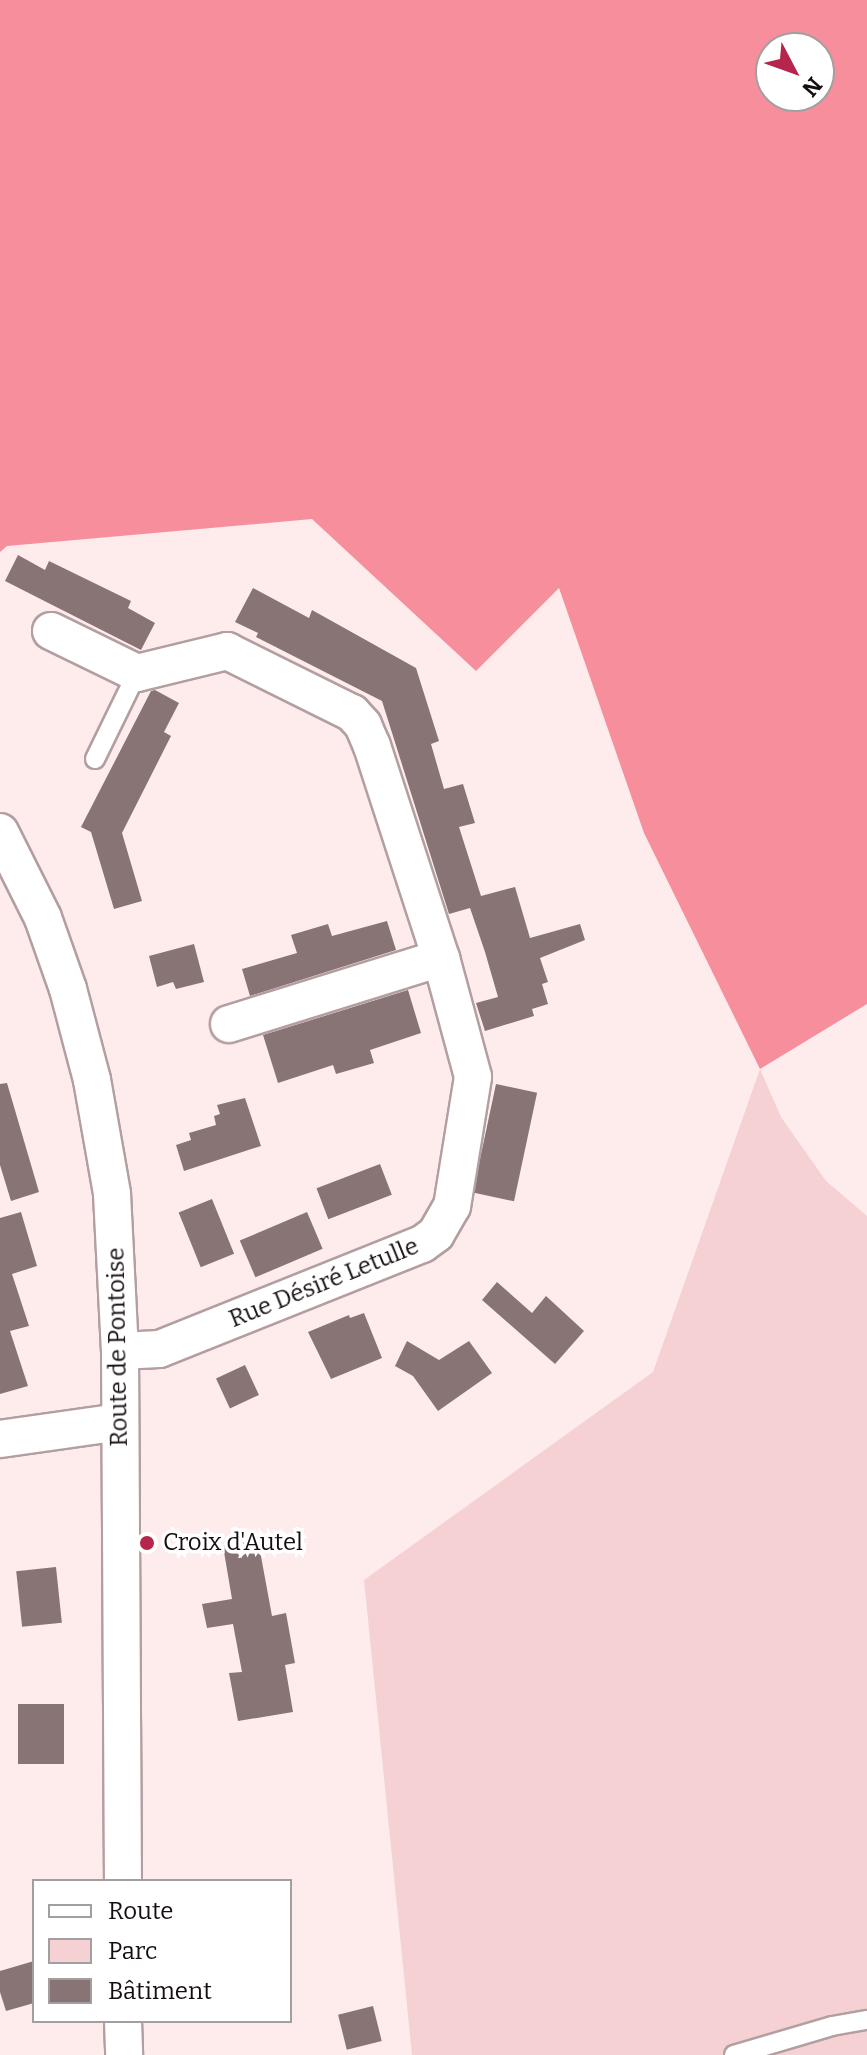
<!DOCTYPE html>
<meta charset="utf-8">
<style>
body{margin:0}
#map{position:relative;width:867px;height:2055px;overflow:hidden;background:#feeced;font-family:Bitter,serif}
div>[style]{position:absolute}
.green>*{inset:0;background:#f6d1d4}
.forest>*{inset:0;background:#f68e9c}
.building>*{inset:0;background:#887375;transform-origin:0 0}
.roads{filter:drop-shadow(2px 0 #b39ea0) drop-shadow(-2px 0 #b39ea0) drop-shadow(0 2px #b39ea0) drop-shadow(0 -2px #b39ea0)}
.service>*{height:18px;margin:-9px;padding:0 9px;transform-origin:9px;border-radius:9px;background:#fff}
.minor>*{height:36px;margin:-18px;padding:0 18px;transform-origin:18px;border-radius:18px;background:#fff}
.dots>*{width:22px;height:22px;translate:-50% -50%;box-sizing:border-box;border:4px solid #fff;border-radius:50%}
span{translate:-50% -50%;white-space:nowrap;text-align:center;line-height:1.15;-webkit-text-stroke:7px #fff;paint-order:stroke}
.street-label{font-size:24px;color:#150e0e}
.poi-label{font-size:24px;color:#150e0e}
.left{translate:0 -50%;text-align:left}
.legend{position:absolute;left:32px;top:1879px;width:260px;height:144px;box-sizing:border-box;background:#fff;border:2px solid #a19f9f;margin:0;padding:10px 14px;list-style:none;font-size:24px;color:#150e0e}
.legend li{display:flex;align-items:center;gap:16px;height:40px}
.legend b{width:40px;border:2px solid #a19f9f}
.north{position:absolute;left:755px;top:32px;width:80px;height:80px;box-sizing:border-box;background:#fff;border:2px solid #a19f9f;border-radius:50%;rotate:131deg;font-size:22px;font-weight:700;line-height:32px;text-align:center;color:#150e0e}
.north::after{content:'';display:block;margin:auto;width:28px;height:36px;background:#b6254b;clip-path:polygon(50% 0,100% 100%,50% 72%,0 100%)}
</style>
<div id="map">
<div class="green">
<i style="clip-path:polygon(760px 1069px,781px 1117px,826px 1181px,867px 1216px,867px 2055px,412px 2055px,364px 1580px,653px 1372px)"></i>
</div>
<div class="forest">
<i style="clip-path:polygon(evenodd,0 0,867px 0,867px 1004px,760px 1069px,644px 833px,559px 588px,476px 671px,312px 519px,7px 546px,0 552px,0 0,771px 48px,819px 48px,819px 96px,771px 96px,771px 48px)"></i>
</div>
<div class="building">
<i style="clip-path:polygon(18px 555px,45px 570px,49px 561px,131px 601px,128px 608px,155px 623px,141px 650px,5px 581px)"></i>
<i style="clip-path:polygon(253px 588px,309px 618px,312px 610px,416px 668px,439px 741px,431px 744px,444px 789px,463px 784px,475px 823px,459px 827px,481px 896px,515px 887px,530px 938px,580px 924px,585px 940px,540px 958px,548px 982px,542px 984px,548px 1004px,532px 1009px,534px 1016px,485px 1031px,476px 1003px,498px 997px,485px 952px,470px 908px,449px 914px,382px 701px,256px 637px,258px 633px,235px 622px)"></i>
<i style="clip-path:polygon(155px 690px,179px 703px,164px 732px,171px 736px,122px 833px,142px 901px,114px 909px,91px 832px,81px 827px,151px 691px)"></i>
<i style="clip-path:polygon(387px 921px,396px 950px,250px 996px,242px 969px,297px 953px,291px 935px,328px 924px,332px 936px)"></i>
<i style="clip-path:polygon(194px 944px,204px 982px,176px 989px,173px 982px,157px 987px,149px 956px)"></i>
<i style="clip-path:polygon(408px 990px,421px 1033px,370px 1050px,374px 1063px,336px 1074px,333px 1065px,278px 1083px,263px 1035px)"></i>
<i style="clip-path:polygon(7px 1083px,39px 1192px,11px 1201px,0 1165px,0 1084px)"></i>
<i style="left:496px;top:1084px;width:42px;height:111px;rotate:12deg"></i>
<i style="clip-path:polygon(245px 1098px,261px 1146px,184px 1171px,176px 1145px,191px 1140px,189px 1133px,216px 1125px,214px 1116px,220px 1114px,217px 1105px)"></i>
<i style="left:380px;top:1164px;width:33px;height:68px;rotate:69deg"></i>
<i style="left:212px;top:1199px;width:59px;height:36px;rotate:68deg"></i>
<i style="clip-path:polygon(21px 1212px,37px 1266px,12px 1274px,29px 1326px,10px 1331px,28px 1386px,0 1394px,0 1218px)"></i>
<i style="left:307px;top:1212px;width:40px;height:73px;rotate:67deg"></i>
<i style="clip-path:polygon(497px 1282px,532px 1313px,546px 1296px,584px 1331px,555px 1364px,482px 1300px)"></i>
<i style="clip-path:polygon(364px 1313px,382px 1358px,331px 1379px,308px 1332px,349px 1315px,350px 1318px)"></i>
<i style="clip-path:polygon(407px 1341px,439px 1360px,469px 1341px,492px 1373px,438px 1411px,413px 1376px,395px 1366px)"></i>
<i style="left:245px;top:1365px;width:33px;height:32px;rotate:65deg"></i>
<i style="clip-path:polygon(258px 1540px,272px 1616px,286px 1613px,295px 1663px,285px 1665px,293px 1712px,238px 1721px,229px 1673px,242px 1672px,233px 1624px,207px 1628px,202px 1604px,232px 1599px,223px 1546px)"></i>
<i style="left:56px;top:1567px;width:56px;height:40px;rotate:84deg"></i>
<i style="left:18px;top:1704px;width:46px;height:60px"></i>
<i style="clip-path:polygon(34px 1961px,34px 2003px,6px 2011px,0 1992px,0 1971px)"></i>
<i style="left:373px;top:2006px;width:36px;height:36px;rotate:76deg"></i>
</div>
<div class="roads">
<div class="service">
<i style="left:95px;top:759px;width:96px;rotate:-64deg"></i>
<i style="left:734px;top:2055px;width:102px;rotate:-16.5deg"></i>
<i style="left:832px;top:2026px;width:36px;rotate:-10deg"></i>
</div>
<div class="minor">
<i style="left:51px;top:631px;width:96px;rotate:26deg"></i>
<i style="left:137px;top:673px;width:93px;rotate:-13.7deg"></i>
<i style="left:227px;top:651px;width:140px;rotate:26.4deg"></i>
<i style="left:352px;top:713px;width:16px;rotate:47deg"></i>
<i style="left:363px;top:725px;width:23px;rotate:67deg"></i>
<i style="left:372px;top:746px;width:223px;rotate:72deg"></i>
<i style="left:441px;top:958px;width:123px;rotate:74.9deg"></i>
<i style="left:473px;top:1077px;width:131px;rotate:99.2deg"></i>
<i style="left:452px;top:1206px;width:32px;rotate:120deg"></i>
<i style="left:436px;top:1234px;width:17px;rotate:144deg"></i>
<i style="left:422px;top:1244px;width:283px;rotate:158.2deg"></i>
<i style="left:159px;top:1349px;width:39px;rotate:177deg"></i>
<i style="left:0;top:832px;width:96px;rotate:63.4deg"></i>
<i style="left:43px;top:918px;width:75px;rotate:70.6deg"></i>
<i style="left:68px;top:989px;width:94px;rotate:75.2deg"></i>
<i style="left:92px;top:1080px;width:116px;rotate:80deg"></i>
<i style="left:112px;top:1194px;width:157px;rotate:87.1deg"></i>
<i style="left:120px;top:1351px;width:530px;rotate:89.68deg"></i>
<i style="left:229px;top:1024px;width:222px;rotate:-17.3deg"></i>
<i style="left:0;top:1439px;width:120px;rotate:-8.1deg"></i>
<i style="left:123px;top:2021px;width:34px;rotate:88deg"></i>
</div>
</div>
<div class="dots">
<i style="left:147px;top:1543px;background:#b6254b"></i>
</div>
<div class="street-label">
<span style="left:324px;top:1283px;rotate:-22deg">Rue Désiré Letulle</span>
<span style="left:118px;top:1347px;rotate:-91deg">Route de Pontoise</span>
</div>
<div class="poi-label">
<span class="left" style="left:163px;top:1543px">Croix d'Autel</span>
</div>
<ul class="legend">
<li><b style="height:10px;background:#fff"></b>Route</li>
<li><b style="height:22px;background:#f6d1d4"></b>Parc</li>
<li><b style="height:22px;background:#887375"></b>Bâtiment</li>
</ul>
<div class="north">N</div>
</div>
